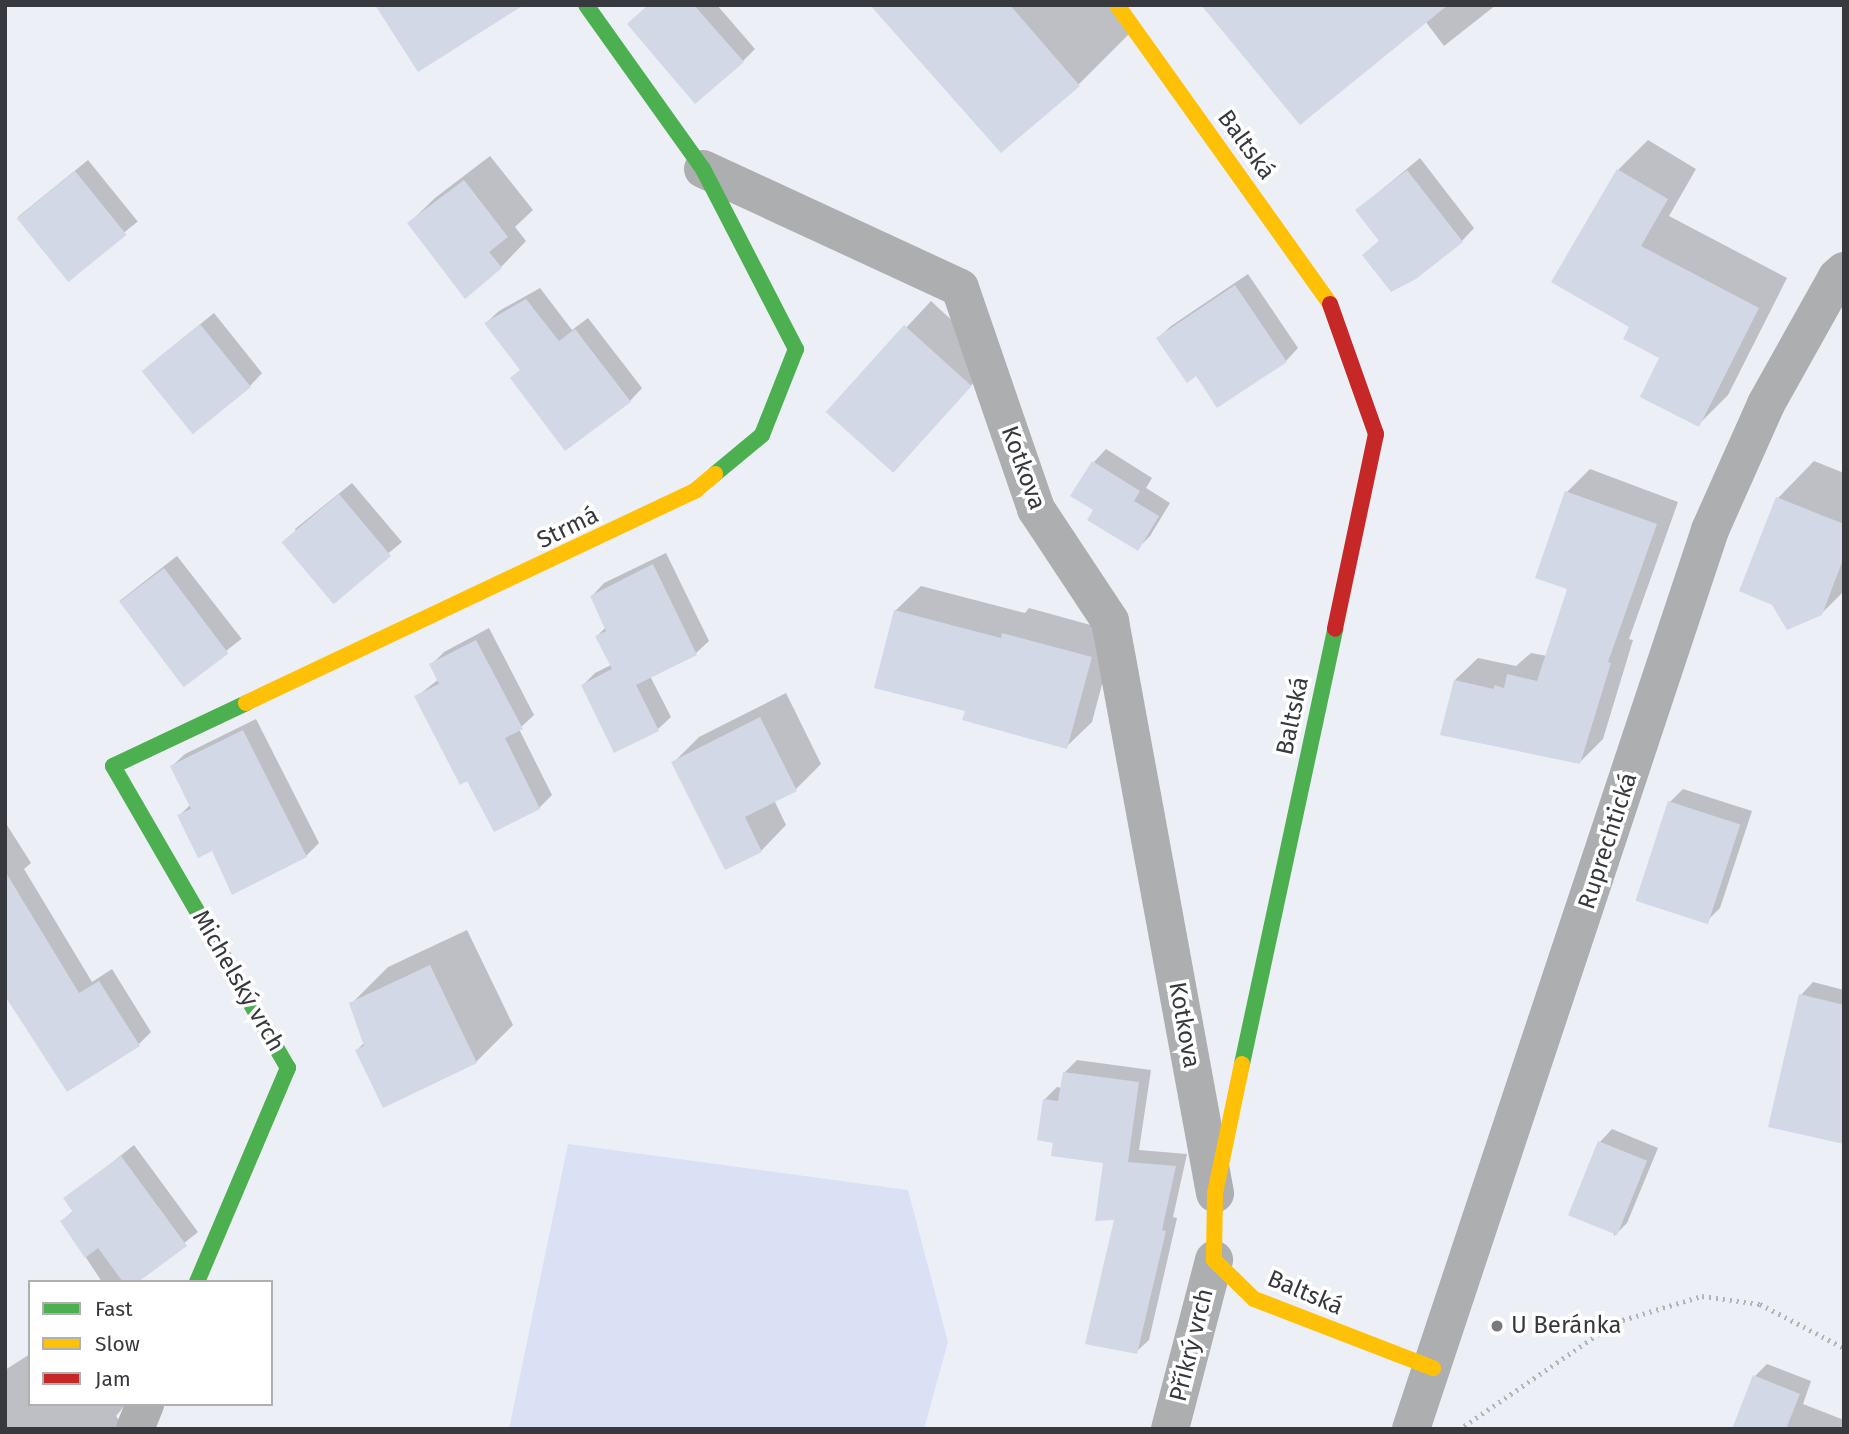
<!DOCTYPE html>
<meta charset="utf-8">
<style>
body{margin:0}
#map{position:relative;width:1849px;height:1434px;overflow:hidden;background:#edeff6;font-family:"Fira Sans",sans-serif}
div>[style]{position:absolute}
.green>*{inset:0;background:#dbe1f4}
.shadow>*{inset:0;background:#0003;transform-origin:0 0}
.building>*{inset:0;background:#d3d8e7;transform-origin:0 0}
.path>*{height:4.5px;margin-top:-2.25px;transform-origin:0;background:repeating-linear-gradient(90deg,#b2b4b7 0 2px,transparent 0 7px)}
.street>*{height:38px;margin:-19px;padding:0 19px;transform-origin:19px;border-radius:19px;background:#acaeb0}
.fast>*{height:16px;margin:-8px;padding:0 8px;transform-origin:8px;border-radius:8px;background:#4caf50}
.slow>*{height:16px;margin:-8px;padding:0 8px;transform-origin:8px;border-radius:8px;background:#ffc107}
.jam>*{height:16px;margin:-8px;padding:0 8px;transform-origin:8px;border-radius:8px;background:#c62828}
.dots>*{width:19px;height:19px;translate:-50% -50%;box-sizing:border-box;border:4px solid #fff;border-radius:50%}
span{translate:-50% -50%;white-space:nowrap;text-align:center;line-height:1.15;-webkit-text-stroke:7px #fff;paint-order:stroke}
.street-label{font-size:24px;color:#37393e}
.poi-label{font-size:24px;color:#37393e}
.left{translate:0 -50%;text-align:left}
.frame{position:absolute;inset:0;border:7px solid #37393e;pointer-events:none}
.legend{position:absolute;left:28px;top:1280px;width:245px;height:126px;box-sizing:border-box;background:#fff;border:2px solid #afb0b2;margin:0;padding:9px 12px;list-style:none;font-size:21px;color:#37393e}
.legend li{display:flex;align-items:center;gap:14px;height:35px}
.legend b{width:35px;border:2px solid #afb0b2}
</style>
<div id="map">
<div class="green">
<i style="clip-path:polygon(568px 1144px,908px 1190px,948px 1342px,924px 1429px,509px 1429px)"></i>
</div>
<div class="shadow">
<i style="clip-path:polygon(649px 5px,717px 5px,755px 49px,743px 61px)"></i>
<i style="clip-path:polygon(873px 5px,1121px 5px,1138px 25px,1078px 85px)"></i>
<i style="clip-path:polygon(1413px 5px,1496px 5px,1444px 46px)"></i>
<i style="clip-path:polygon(1648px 140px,1696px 169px,1669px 216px,1787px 278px,1728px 395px,1698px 425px,1662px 357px,1618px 170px)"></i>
<i style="clip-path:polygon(490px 156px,533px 210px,515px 227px,526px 241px,501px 267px,409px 223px,435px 198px)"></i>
<i style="clip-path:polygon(1420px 158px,1474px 228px,1462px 241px,1364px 255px,1380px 240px,1357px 210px)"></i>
<i style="left:88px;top:160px;width:79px;height:90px;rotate:51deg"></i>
<i style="clip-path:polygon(1248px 274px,1298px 348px,1286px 361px,1196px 374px,1158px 338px,1171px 326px)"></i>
<i style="clip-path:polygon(540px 288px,572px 330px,588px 318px,642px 388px,630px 401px,522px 369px,486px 323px,499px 311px)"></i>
<i style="left:931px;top:301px;width:87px;height:151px;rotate:43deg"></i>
<i style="clip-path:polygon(214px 313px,262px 373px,250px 386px,157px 359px)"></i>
<i style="clip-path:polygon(1106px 449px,1152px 478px,1146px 488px,1170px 503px,1150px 536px,1137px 549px,1096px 510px,1072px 495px,1094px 462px)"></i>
<i style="clip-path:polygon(1814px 461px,1844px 473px,1844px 591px,1821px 614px,1778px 498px)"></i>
<i style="clip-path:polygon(1590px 469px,1678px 502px,1629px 639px,1633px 640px,1603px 739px,1580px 762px,1455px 680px,1478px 658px,1516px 666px,1531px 653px,1547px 656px,1569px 588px,1567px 492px)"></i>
<i style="clip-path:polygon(352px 483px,402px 542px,331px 601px,295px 529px)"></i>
<i style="clip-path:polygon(666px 553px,709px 641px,696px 653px,650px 676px,671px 717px,658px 729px,583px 685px,595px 673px,611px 665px,597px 636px,606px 627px,592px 596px,604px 583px)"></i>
<i style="left:177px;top:556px;width:105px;height:73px;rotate:52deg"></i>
<i style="clip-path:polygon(921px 586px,1025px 613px,1029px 608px,1116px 632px,1092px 722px,1066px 747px,967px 710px,895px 611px)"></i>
<i style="clip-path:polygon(489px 628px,534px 715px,519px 729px,552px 795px,539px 808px,468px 779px,416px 697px,439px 679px,431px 665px,444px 652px)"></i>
<i style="clip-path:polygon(786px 693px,821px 764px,796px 789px,774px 800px,786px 825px,761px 851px,674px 762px,699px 737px)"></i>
<i style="clip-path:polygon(256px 719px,319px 843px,306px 856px,179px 816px,191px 804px,172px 766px,185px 754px)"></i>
<i style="clip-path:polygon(1683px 789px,1752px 811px,1720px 908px,1707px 921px,1670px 802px)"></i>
<i style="clip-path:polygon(5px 822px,31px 863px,24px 869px,92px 982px,112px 969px,151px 1032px,139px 1044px,5px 993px)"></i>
<i style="clip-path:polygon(467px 930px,513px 1025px,476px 1062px,357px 1050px,364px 1043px,351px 1004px,388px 967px)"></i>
<i style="clip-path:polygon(1813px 982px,1844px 990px,1844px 1143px,1801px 995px)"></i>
<i style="clip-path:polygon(1077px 1060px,1151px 1070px,1139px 1150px,1187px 1154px,1173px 1217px,1177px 1218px,1149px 1340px,1136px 1352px,1105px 1161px,1055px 1141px,1044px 1100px,1057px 1087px,1062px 1088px,1064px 1073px)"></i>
<i style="clip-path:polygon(1612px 1129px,1658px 1148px,1627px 1223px,1614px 1236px,1600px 1142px)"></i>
<i style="clip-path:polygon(134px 1145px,198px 1232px,135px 1282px,102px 1282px,62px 1221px,74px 1210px,66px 1199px)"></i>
<i style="clip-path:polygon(30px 1354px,30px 1404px,126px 1404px,116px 1416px,121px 1423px,115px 1429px,5px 1429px,5px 1370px)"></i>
<i style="clip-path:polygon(1767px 1364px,1811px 1381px,1803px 1404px,1844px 1420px,1844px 1429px,1733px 1429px,1755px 1376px)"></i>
</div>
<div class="building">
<i style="clip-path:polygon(375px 5px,524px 5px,418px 72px)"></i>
<i style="clip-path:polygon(648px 5px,694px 5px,744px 62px,695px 104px,627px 24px)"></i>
<i style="clip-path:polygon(870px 5px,1010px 5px,1080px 86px,1001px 153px)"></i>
<i style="clip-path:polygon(1201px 5px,1448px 5px,1300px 125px)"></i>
<i style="clip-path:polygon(1617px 169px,1668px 199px,1641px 246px,1759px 308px,1699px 427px,1640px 397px,1659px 358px,1623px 339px,1629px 327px,1551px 282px)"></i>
<i style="clip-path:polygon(1407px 170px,1463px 242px,1416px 279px,1391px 292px,1362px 255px,1379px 241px,1355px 210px)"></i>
<i style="left:75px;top:171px;width:82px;height:75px;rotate:51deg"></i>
<i style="clip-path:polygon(464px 180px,508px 237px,489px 252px,502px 268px,465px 299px,407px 223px)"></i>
<i style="clip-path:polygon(1235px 285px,1287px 362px,1217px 408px,1196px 376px,1187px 383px,1156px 338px)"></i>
<i style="clip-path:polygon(526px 299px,559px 341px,575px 329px,631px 402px,565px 451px,510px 378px,520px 370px,484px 323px)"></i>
<i style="left:200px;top:324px;width:81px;height:75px;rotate:51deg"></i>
<i style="left:904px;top:325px;width:91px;height:117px;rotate:42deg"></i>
<i style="clip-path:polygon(1092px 461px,1140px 491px,1134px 501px,1159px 516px,1138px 551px,1087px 520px,1093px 510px,1070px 496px)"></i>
<i style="clip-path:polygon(1565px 491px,1657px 524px,1608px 662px,1611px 663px,1580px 764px,1440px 735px,1454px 680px,1494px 689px,1494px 685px,1504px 688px,1507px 674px,1537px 681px,1567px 589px,1535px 578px)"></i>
<i style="left:339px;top:494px;width:81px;height:75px;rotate:50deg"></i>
<i style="clip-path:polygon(1776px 497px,1844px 524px,1844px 557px,1822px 615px,1787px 630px,1772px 605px,1739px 591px)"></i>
<i style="clip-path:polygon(653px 564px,697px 655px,636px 685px,659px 731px,614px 753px,581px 685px,612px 669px,595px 636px,606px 631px,590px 596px)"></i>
<i style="left:164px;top:568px;width:107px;height:56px;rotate:53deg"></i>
<i style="clip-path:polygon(894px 610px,1001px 638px,1002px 633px,1092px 657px,1067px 749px,962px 720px,965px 711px,874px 688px)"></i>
<i style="clip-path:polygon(476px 640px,523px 729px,505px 738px,540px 809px,494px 832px,467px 781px,460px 785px,414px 696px,439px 684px,429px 664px)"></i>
<i style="clip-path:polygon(760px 717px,797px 791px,745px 817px,762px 852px,725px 870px,671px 762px)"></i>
<i style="clip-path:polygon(243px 730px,307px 857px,232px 895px,212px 851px,198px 858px,177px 815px,191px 809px,170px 766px)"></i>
<i style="left:1668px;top:801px;width:76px;height:105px;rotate:18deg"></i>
<i style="clip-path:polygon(5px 871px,79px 993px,99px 981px,140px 1046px,67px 1092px,5px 996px)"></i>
<i style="clip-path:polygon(430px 965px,477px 1063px,383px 1108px,355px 1050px,364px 1046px,349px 1003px)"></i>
<i style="clip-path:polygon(1799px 994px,1844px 1005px,1844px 1144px,1768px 1127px)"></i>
<i style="clip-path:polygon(1063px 1072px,1139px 1082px,1128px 1162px,1176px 1166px,1162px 1230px,1166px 1231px,1137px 1354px,1085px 1344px,1114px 1220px,1095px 1221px,1103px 1163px,1051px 1156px,1053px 1143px,1037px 1140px,1043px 1099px,1058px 1101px)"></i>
<i style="left:1598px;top:1141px;width:53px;height:80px;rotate:22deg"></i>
<i style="clip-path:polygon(121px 1156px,187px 1246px,138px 1282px,123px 1282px,98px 1248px,85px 1258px,60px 1221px,73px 1212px,63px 1198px)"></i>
<i style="clip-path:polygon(1753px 1375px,1800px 1394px,1786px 1429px,1732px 1429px)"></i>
</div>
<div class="path">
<i style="left:1464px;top:1426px;width:184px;rotate:-34.4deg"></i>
<i style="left:1616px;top:1322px;width:90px;rotate:-16.8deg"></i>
<i style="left:1702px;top:1296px;width:59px;rotate:7.9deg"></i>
<i style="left:1760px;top:1304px;width:95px;rotate:27.6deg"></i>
</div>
<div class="street">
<i style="left:703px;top:169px;width:283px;rotate:24.8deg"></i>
<i style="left:960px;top:288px;width:234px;rotate:71deg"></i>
<i style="left:1036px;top:509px;width:134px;rotate:56.5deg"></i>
<i style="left:1110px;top:621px;width:582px;rotate:79.6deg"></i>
<i style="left:135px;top:1429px;width:27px;rotate:-68deg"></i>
<i style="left:1170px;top:1429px;width:175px;rotate:-75.4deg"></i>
<i style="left:1411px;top:1429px;width:947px;rotate:-71.6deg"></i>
<i style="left:1710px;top:530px;width:138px;rotate:-66deg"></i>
<i style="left:1766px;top:404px;width:145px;rotate:-60.8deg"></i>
<i style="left:1837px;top:277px;width:9px;rotate:-41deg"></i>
</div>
<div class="fast">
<i style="left:586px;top:5px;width:201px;rotate:54.5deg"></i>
<i style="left:703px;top:169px;width:203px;rotate:62.7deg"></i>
<i style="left:796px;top:349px;width:92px;rotate:111.6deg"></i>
<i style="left:762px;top:435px;width:61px;rotate:140.3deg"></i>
<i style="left:1242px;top:1064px;width:445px;rotate:-77.9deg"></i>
<i style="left:197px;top:1282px;width:233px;rotate:-67deg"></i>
<i style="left:288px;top:1068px;width:349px;rotate:-120.1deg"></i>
<i style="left:113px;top:766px;width:147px;rotate:-25.3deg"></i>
</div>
<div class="slow">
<i style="left:1117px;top:5px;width:367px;rotate:54.5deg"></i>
<i style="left:246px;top:703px;width:498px;rotate:-25.3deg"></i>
<i style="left:696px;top:490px;width:25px;rotate:-40deg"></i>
<i style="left:1242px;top:1064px;width:132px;rotate:101.8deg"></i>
<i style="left:1215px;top:1193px;width:67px;rotate:90.9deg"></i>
<i style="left:1214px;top:1260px;width:56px;rotate:44.3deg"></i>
<i style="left:1254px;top:1299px;width:192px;rotate:21.1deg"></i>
</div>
<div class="jam">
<i style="left:1330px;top:304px;width:138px;rotate:70.5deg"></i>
<i style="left:1376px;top:434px;width:199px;rotate:101.9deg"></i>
</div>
<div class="dots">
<i style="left:1497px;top:1326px;background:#77797e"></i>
</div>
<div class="street-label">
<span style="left:1246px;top:145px;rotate:54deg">Baltská</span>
<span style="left:1023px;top:468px;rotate:70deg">Kotkova</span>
<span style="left:568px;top:528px;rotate:-26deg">Strmá</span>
<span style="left:1293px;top:716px;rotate:-78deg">Baltská</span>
<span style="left:1608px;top:841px;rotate:-72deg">Ruprechtická</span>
<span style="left:238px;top:981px;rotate:60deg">Michelský vrch</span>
<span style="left:1184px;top:1025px;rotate:80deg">Kotkova</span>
<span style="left:1305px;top:1293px;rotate:23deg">Baltská</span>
<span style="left:1192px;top:1345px;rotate:-76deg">Příkrý vrch</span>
</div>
<div class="poi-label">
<span class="left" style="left:1511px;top:1326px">U Beránka</span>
</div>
<div class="frame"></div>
<ul class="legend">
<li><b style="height:9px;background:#4caf50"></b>Fast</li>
<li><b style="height:9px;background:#ffc107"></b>Slow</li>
<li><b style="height:9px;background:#c62828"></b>Jam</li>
</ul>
</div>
